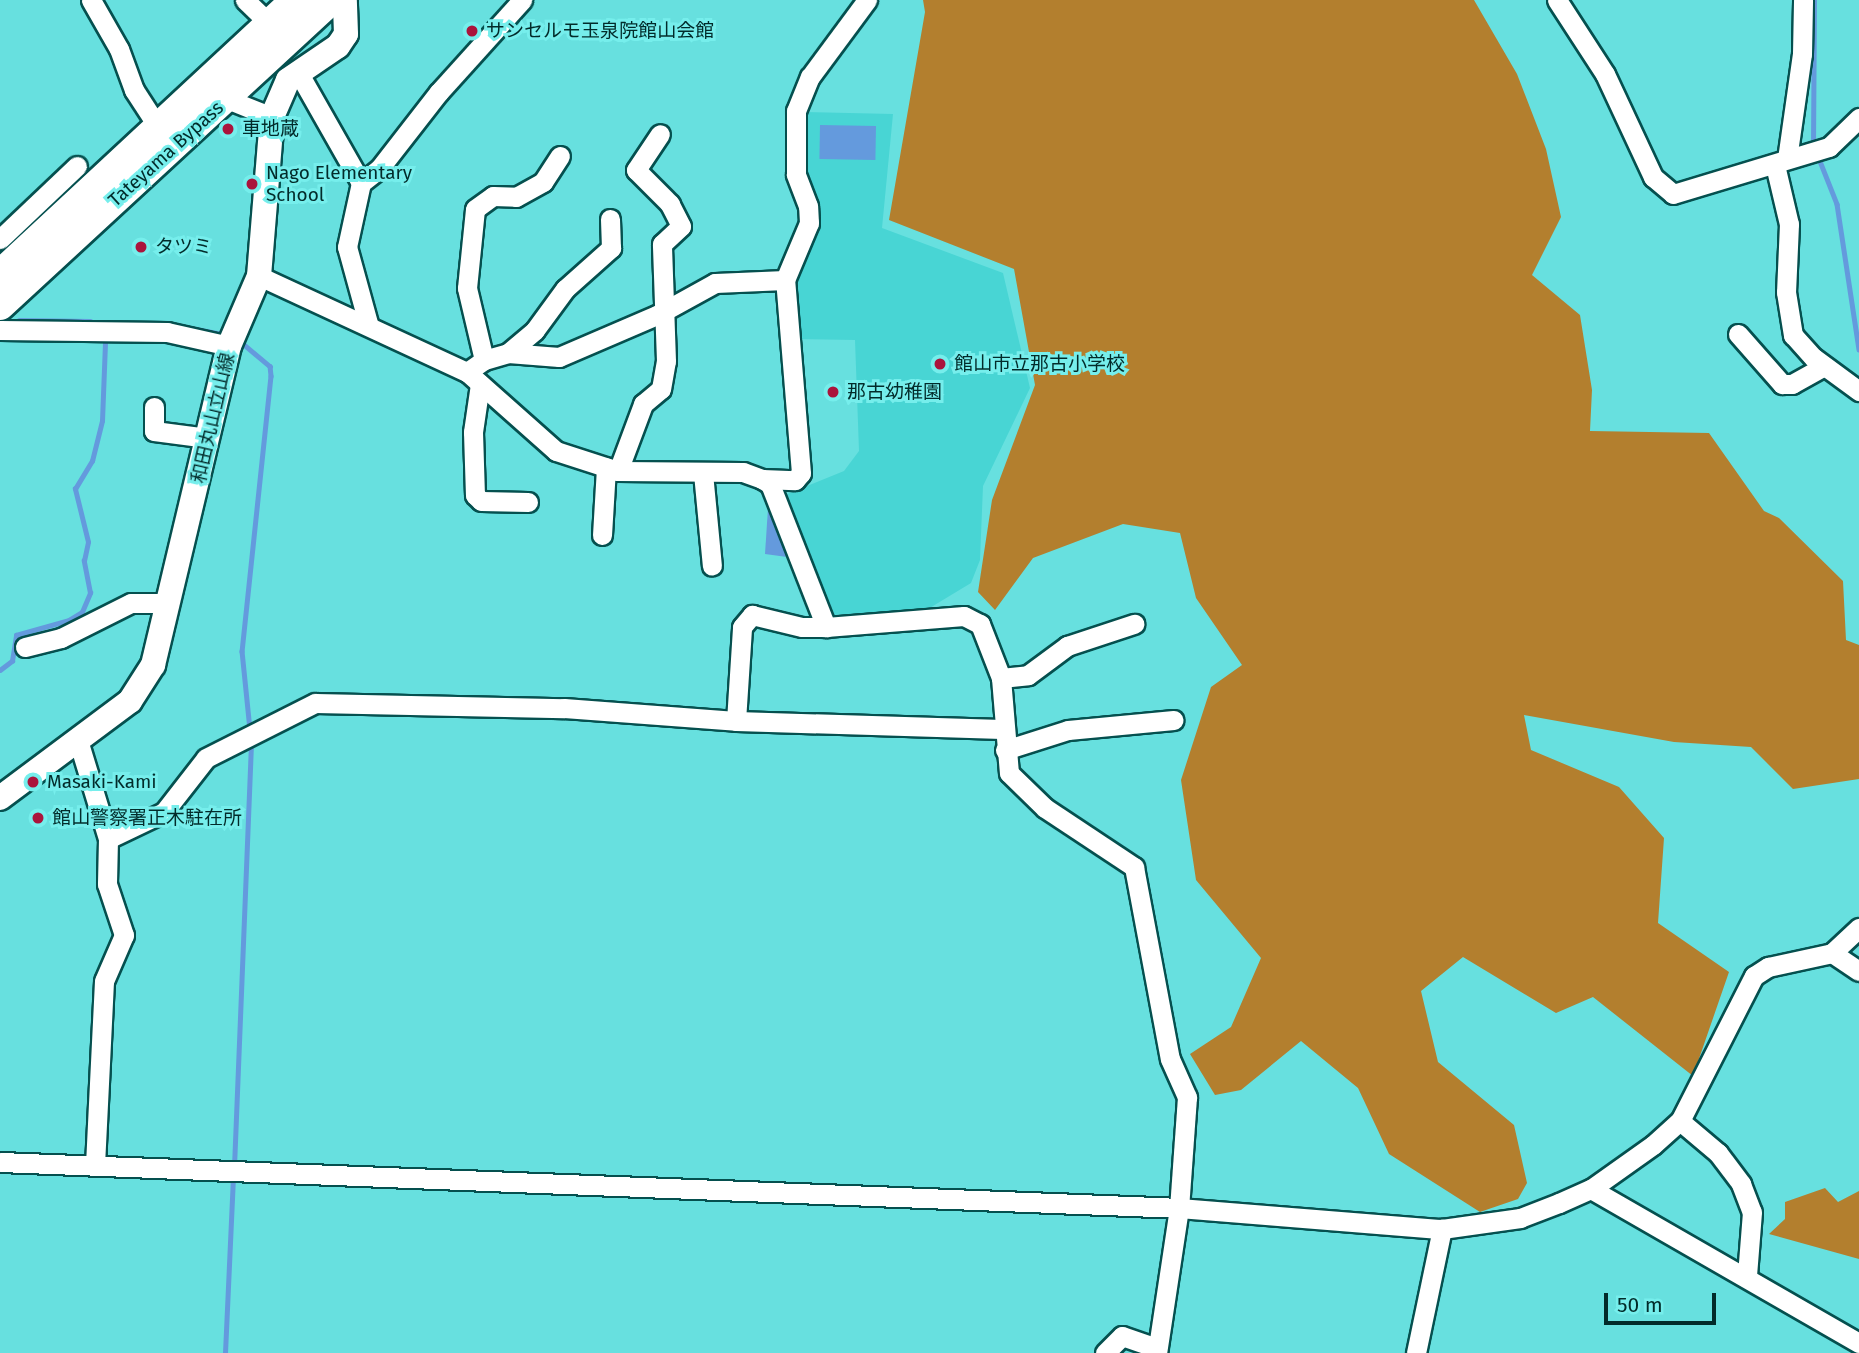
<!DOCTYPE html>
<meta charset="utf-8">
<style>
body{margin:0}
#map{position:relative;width:1859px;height:1353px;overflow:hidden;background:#67e0df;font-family:"Fira Sans","Noto Sans JP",sans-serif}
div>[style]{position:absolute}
.built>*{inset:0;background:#48d5d4}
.forest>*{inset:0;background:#b37f2e}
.water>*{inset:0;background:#649add;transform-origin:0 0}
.stream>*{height:4.5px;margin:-2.25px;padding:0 2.25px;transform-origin:2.25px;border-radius:2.25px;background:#649add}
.roads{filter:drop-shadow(2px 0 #05504f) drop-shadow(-2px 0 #05504f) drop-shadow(0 2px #05504f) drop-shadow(0 -2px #05504f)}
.minor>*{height:19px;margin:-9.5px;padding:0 9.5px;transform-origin:9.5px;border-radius:9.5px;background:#fff}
.major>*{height:24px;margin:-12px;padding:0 12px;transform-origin:12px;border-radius:12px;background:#fff}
.highway>*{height:30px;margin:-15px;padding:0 15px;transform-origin:15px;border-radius:15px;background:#fff}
.dots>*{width:19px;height:19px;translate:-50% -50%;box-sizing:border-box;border:4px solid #76eeec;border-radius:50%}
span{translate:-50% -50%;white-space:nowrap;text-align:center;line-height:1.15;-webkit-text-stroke:6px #76eeec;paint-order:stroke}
.poi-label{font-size:19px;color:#022b2a}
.left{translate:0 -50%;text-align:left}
.street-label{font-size:19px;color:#022b2a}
.scale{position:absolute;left:1604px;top:1293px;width:112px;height:32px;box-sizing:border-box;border:4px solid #022b2a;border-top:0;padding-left:9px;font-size:21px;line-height:24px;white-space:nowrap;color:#022b2a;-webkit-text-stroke:5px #76eeec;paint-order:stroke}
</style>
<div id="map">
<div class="built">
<i style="clip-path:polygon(805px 112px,893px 114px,882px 228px,1003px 273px,1030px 388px,983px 486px,980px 560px,971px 583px,928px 609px,834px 615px,785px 495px,844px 471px,859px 451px,855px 340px,795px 339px,795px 279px,818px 211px,802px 170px)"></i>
</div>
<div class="forest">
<i style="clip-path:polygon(923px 0,1474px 0,1517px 74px,1546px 149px,1561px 217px,1532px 275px,1580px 315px,1592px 390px,1590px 431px,1709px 433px,1764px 511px,1779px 518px,1843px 581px,1846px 640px,1859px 645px,1859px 779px,1793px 789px,1751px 747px,1674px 742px,1524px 715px,1531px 750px,1619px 787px,1664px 838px,1658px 923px,1729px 972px,1693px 1076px,1593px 997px,1556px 1013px,1463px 957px,1421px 991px,1438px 1062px,1514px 1125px,1527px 1183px,1518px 1199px,1480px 1212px,1389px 1154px,1358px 1088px,1301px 1041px,1241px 1090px,1215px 1095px,1190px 1054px,1231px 1027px,1261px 958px,1196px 880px,1181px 780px,1211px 687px,1242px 665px,1196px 598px,1180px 533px,1123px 524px,1033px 558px,995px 610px,978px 592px,992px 500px,1035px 385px,1014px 269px,889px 220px,925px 12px)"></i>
<i style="clip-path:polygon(1825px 1188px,1838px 1202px,1859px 1191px,1859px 1259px,1769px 1234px,1785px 1219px,1785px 1202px)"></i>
</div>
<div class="water">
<i style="left:820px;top:125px;width:56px;height:34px;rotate:1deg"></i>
<i style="clip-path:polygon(768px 508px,772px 515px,787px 557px,765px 554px)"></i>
</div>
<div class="stream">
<i style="left:1813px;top:145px;width:145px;rotate:-89.6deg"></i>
<i style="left:1818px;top:156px;width:52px;rotate:68.4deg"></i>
<i style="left:1837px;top:204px;width:147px;rotate:81.4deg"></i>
<i style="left:19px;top:320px;width:71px;rotate:0.8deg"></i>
<i style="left:169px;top:324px;width:55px;rotate:10.5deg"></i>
<i style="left:241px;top:342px;width:38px;rotate:40deg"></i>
<i style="left:270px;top:366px;width:10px;rotate:84deg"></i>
<i style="left:271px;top:376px;width:277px;rotate:96deg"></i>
<i style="left:242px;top:651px;width:79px;rotate:84.2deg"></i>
<i style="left:0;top:670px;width:15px;rotate:-37deg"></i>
<i style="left:12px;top:661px;width:26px;rotate:-81deg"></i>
<i style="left:16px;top:635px;width:55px;rotate:-15.8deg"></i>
<i style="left:69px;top:620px;width:15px;rotate:-32deg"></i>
<i style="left:82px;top:612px;width:21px;rotate:-67deg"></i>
<i style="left:90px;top:593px;width:33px;rotate:-101deg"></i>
<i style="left:84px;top:561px;width:19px;rotate:-78deg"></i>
<i style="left:88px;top:542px;width:55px;rotate:-103.8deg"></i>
<i style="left:75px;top:489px;width:33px;rotate:-59deg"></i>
<i style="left:92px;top:461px;width:41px;rotate:-76deg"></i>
<i style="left:102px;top:421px;width:79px;rotate:-87.8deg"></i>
<i style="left:234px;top:1167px;width:425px;rotate:-87.7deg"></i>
<i style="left:225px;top:1353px;width:177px;rotate:-87.4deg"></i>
</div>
<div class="roads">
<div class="minor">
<i style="left:91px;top:0;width:56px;rotate:60.3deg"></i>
<i style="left:119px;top:49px;width:44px;rotate:69.9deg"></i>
<i style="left:134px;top:90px;width:44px;rotate:57deg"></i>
<i style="left:245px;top:0;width:35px;rotate:44deg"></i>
<i style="left:1557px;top:0;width:88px;rotate:57deg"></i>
<i style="left:1605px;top:74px;width:114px;rotate:65deg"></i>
<i style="left:1653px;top:177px;width:26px;rotate:40deg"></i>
<i style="left:1673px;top:194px;width:163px;rotate:-16.8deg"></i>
<i style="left:1829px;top:147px;width:42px;rotate:-44deg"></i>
<i style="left:298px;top:72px;width:128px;rotate:60.4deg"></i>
<i style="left:227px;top:99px;width:48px;rotate:21.8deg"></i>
<i style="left:1787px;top:159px;width:106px;rotate:-81.9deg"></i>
<i style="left:1802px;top:54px;width:54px;rotate:-88.9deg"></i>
<i style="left:1775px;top:165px;width:61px;rotate:76.7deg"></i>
<i style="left:1789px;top:224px;width:68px;rotate:92.5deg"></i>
<i style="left:1786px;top:292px;width:44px;rotate:80.8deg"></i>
<i style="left:1793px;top:335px;width:31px;rotate:48deg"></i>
<i style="left:1814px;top:358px;width:56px;rotate:36.3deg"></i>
<i style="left:0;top:239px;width:106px;rotate:-43.5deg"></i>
<i style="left:259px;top:276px;width:229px;rotate:24.8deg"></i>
<i style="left:467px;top:372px;width:119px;rotate:41.6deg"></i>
<i style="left:556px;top:451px;width:65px;rotate:17.9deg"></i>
<i style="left:618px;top:471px;width:125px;rotate:0.5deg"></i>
<i style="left:743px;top:472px;width:20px;rotate:20deg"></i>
<i style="left:762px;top:479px;width:9px;rotate:32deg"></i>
<i style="left:770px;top:484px;width:154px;rotate:68.6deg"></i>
<i style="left:826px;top:627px;width:138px;rotate:-4.6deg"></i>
<i style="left:964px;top:616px;width:18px;rotate:27deg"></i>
<i style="left:980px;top:624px;width:58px;rotate:68.7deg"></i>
<i style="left:1001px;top:678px;width:95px;rotate:85.2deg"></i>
<i style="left:1009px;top:773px;width:50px;rotate:44.2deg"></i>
<i style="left:1045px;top:808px;width:107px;rotate:33.5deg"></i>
<i style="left:1134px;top:867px;width:195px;rotate:79.4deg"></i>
<i style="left:1170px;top:1059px;width:42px;rotate:65.9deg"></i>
<i style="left:1187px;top:1097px;width:111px;rotate:94.1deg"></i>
<i style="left:1179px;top:1208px;width:147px;rotate:98.6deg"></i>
<i style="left:368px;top:323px;width:79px;rotate:-105.4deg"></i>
<i style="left:347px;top:247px;width:66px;rotate:-77.7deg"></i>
<i style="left:361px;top:183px;width:23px;rotate:-38deg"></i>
<i style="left:379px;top:169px;width:98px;rotate:-52.1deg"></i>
<i style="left:439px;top:92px;width:124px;rotate:-47.9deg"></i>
<i style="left:0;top:330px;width:167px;rotate:0.7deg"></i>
<i style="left:167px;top:332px;width:64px;rotate:12.7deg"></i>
<i style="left:1738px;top:334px;width:67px;rotate:48.7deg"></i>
<i style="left:1782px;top:384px;width:10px"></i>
<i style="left:1792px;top:384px;width:37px;rotate:-29deg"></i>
<i style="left:508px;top:353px;width:35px;rotate:-40deg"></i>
<i style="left:535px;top:330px;width:51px;rotate:-53.8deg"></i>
<i style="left:565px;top:289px;width:62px;rotate:-41.7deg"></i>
<i style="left:611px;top:248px;width:29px;rotate:-92deg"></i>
<i style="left:484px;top:360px;width:74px;rotate:-103.3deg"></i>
<i style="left:467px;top:288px;width:79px;rotate:-84.2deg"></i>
<i style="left:475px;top:209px;width:22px;rotate:-36deg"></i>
<i style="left:493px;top:196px;width:23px;rotate:2deg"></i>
<i style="left:516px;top:197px;width:31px;rotate:-29deg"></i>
<i style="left:543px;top:182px;width:31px;rotate:-57deg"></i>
<i style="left:467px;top:372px;width:21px;rotate:-35deg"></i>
<i style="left:484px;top:360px;width:25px;rotate:-16deg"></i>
<i style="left:508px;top:353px;width:51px;rotate:4.5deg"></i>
<i style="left:559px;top:357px;width:107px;rotate:-23.2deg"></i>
<i style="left:657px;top:315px;width:66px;rotate:-28.9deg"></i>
<i style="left:715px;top:283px;width:70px;rotate:-2.5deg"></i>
<i style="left:480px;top:384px;width:49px;rotate:98.3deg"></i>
<i style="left:473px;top:432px;width:63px;rotate:88.2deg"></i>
<i style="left:475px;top:495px;width:8px;rotate:45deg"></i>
<i style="left:481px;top:501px;width:47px;rotate:1.2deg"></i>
<i style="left:154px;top:407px;width:24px;rotate:90deg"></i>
<i style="left:154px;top:431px;width:54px;rotate:7.4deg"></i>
<i style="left:618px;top:471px;width:72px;rotate:-69.5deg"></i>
<i style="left:643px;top:404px;width:23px;rotate:-40deg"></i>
<i style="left:661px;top:389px;width:28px;rotate:-80deg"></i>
<i style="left:666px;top:361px;width:117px;rotate:-92deg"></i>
<i style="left:662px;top:244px;width:26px;rotate:-43deg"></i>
<i style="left:681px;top:226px;width:25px;rotate:-117deg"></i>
<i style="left:670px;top:204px;width:48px;rotate:-135deg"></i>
<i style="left:636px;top:170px;width:43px;rotate:-56.3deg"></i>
<i style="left:703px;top:473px;width:93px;rotate:84.5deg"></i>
<i style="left:762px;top:479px;width:33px;rotate:2deg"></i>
<i style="left:795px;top:480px;width:9px;rotate:-49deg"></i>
<i style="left:801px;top:473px;width:194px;rotate:-94.7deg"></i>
<i style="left:785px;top:280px;width:62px;rotate:-67.2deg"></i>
<i style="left:809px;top:223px;width:17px;rotate:-93deg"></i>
<i style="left:808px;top:206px;width:34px;rotate:-111deg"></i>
<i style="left:796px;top:174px;width:63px;rotate:-90deg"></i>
<i style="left:796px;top:111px;width:37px;rotate:-68deg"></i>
<i style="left:810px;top:77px;width:96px;rotate:-53.5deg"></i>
<i style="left:602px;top:535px;width:68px;rotate:-86.6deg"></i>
<i style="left:25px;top:647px;width:37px;rotate:-14deg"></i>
<i style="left:61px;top:638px;width:78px;rotate:-26.6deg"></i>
<i style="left:131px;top:603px;width:38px"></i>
<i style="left:1001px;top:678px;width:27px;rotate:-6deg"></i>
<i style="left:1028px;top:675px;width:49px;rotate:-36.6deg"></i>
<i style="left:1067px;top:646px;width:71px;rotate:-18.2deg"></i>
<i style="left:736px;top:721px;width:94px;rotate:-86.3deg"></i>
<i style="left:742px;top:627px;width:16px;rotate:-50deg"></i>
<i style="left:752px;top:615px;width:51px;rotate:13.5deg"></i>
<i style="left:802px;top:627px;width:24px"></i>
<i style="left:78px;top:740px;width:103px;rotate:73.1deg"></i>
<i style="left:108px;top:839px;width:45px;rotate:91.3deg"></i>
<i style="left:107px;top:884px;width:54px;rotate:71.6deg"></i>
<i style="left:124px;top:935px;width:50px;rotate:113.5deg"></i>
<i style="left:104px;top:981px;width:185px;rotate:92.8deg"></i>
<i style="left:1005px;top:750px;width:66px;rotate:-17.6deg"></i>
<i style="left:1068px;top:730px;width:106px;rotate:-5.4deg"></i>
<i style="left:108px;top:839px;width:62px;rotate:-25.7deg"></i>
<i style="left:164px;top:812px;width:68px;rotate:-52.1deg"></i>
<i style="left:206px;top:758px;width:122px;rotate:-26.8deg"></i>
<i style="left:315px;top:703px;width:249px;rotate:1.2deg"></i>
<i style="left:564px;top:708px;width:172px;rotate:4.3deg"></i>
<i style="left:736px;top:721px;width:266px;rotate:1.7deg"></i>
<i style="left:1832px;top:953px;width:32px;rotate:34deg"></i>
<i style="left:1680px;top:1121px;width:50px;rotate:40.1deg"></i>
<i style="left:1718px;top:1153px;width:39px;rotate:53deg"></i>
<i style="left:1741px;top:1184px;width:30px;rotate:69deg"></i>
<i style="left:1752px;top:1212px;width:63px;rotate:94.5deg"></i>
<i style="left:0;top:1162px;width:1180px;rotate:2.23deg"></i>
<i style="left:1179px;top:1208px;width:264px;rotate:4.6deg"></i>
<i style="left:1442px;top:1229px;width:79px;rotate:-8deg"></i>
<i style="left:1520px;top:1218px;width:42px;rotate:-21deg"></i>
<i style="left:1559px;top:1203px;width:35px;rotate:-24deg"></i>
<i style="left:1591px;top:1189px;width:76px;rotate:-35.4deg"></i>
<i style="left:1653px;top:1145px;width:36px;rotate:-42deg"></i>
<i style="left:1680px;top:1121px;width:163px;rotate:-63deg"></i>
<i style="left:1754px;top:976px;width:17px;rotate:-33deg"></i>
<i style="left:1768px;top:967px;width:66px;rotate:-12.3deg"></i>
<i style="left:1832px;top:953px;width:37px;rotate:-43deg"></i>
<i style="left:1591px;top:1189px;width:309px;rotate:29.9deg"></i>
<i style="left:1105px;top:1353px;width:24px;rotate:-45deg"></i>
<i style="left:1122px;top:1336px;width:36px;rotate:19deg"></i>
<i style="left:1416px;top:1353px;width:127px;rotate:-78.2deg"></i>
</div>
<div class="major">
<i style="left:0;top:798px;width:162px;rotate:-36.7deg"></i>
<i style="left:130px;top:701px;width:43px;rotate:-57.4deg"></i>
<i style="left:153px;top:665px;width:328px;rotate:-76.6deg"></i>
<i style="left:229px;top:346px;width:76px;rotate:-66.8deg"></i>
<i style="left:259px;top:276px;width:160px;rotate:-85.3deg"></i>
<i style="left:272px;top:117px;width:40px;rotate:-66.6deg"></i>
<i style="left:288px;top:80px;width:60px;rotate:-34.2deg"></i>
<i style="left:338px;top:46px;width:14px;rotate:-56deg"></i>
<i style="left:346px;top:34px;width:34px;rotate:-92deg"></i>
</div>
<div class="highway">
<i style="left:0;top:275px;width:404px;rotate:-42.9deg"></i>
<i style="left:0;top:305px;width:449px;rotate:-42.7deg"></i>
</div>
</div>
<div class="dots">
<i style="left:472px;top:31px;background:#aa143c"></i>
<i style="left:228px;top:129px;background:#aa143c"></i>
<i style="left:252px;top:184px;background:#aa143c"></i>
<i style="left:141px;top:247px;background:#aa143c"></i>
<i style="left:940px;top:364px;background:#aa143c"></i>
<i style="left:833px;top:392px;background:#aa143c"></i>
<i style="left:33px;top:782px;background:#aa143c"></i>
<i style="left:38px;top:818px;background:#aa143c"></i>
</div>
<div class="poi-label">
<span class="left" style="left:486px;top:31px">サンセルモ玉泉院館山会館</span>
<span class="left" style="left:242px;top:129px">車地蔵</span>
<span class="left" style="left:266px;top:184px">Nago Elementary<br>School</span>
<span class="left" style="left:155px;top:247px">タツミ</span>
<span class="left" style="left:954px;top:364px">館山市立那古小学校</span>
<span class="left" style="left:847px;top:392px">那古幼稚園</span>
<span class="left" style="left:47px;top:782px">Masaki-Kami</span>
<span class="left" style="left:52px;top:818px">館山警察署正木駐在所</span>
</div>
<div class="street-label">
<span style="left:166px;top:154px;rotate:-42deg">Tateyama Bypass</span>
<span style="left:213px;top:418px;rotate:-77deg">和田丸山立山線</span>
</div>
<div class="scale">50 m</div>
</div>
